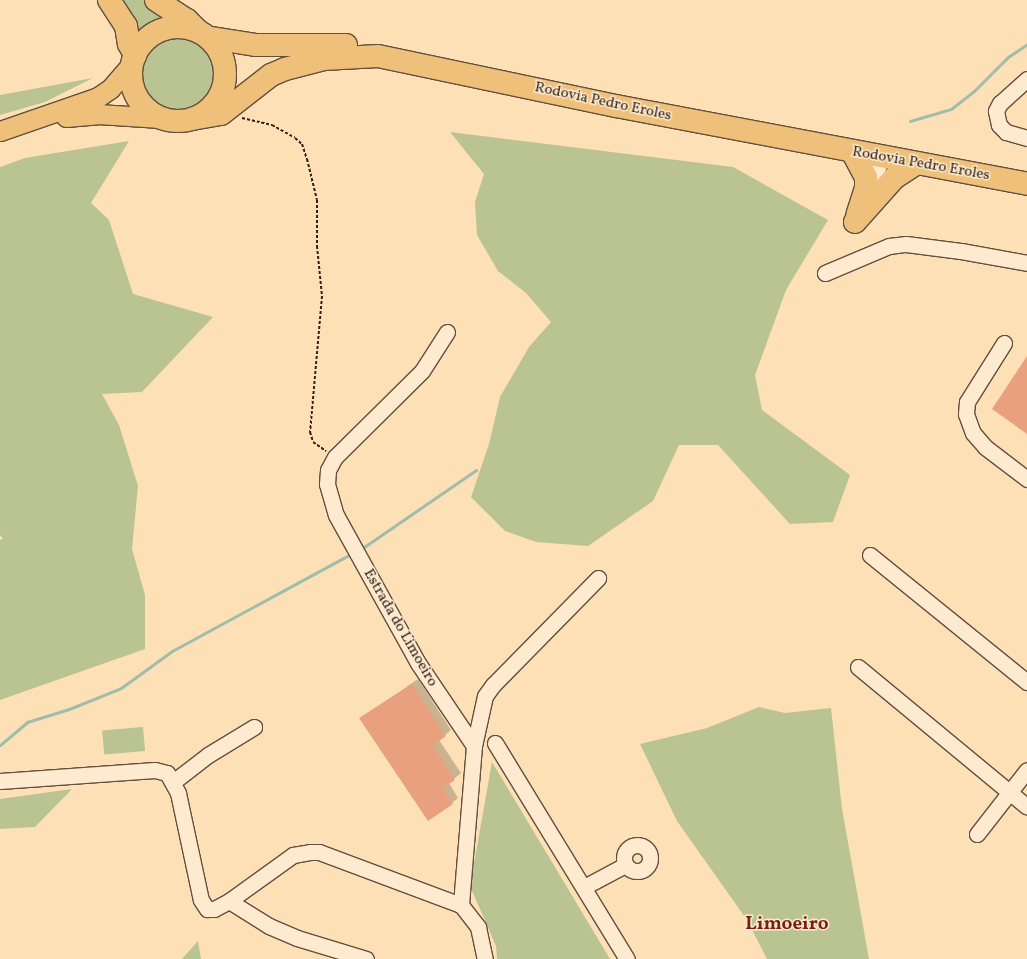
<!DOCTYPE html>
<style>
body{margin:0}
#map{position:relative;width:1027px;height:959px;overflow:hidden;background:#fde0b5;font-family:Vollkorn,serif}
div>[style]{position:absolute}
.green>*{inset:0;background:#bac392;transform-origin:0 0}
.round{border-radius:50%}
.shadow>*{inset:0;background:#0003}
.stream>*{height:3px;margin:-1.5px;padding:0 1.5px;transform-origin:1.5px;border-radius:1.5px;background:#a0bdaa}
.building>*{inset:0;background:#e8a07e}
.path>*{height:2px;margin-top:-1px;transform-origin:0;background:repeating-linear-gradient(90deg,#301f19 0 3px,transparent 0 5px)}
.roads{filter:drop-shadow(1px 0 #634f40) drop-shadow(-1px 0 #634f40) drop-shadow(0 1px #634f40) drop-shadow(0 -1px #634f40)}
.minor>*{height:15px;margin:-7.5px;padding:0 7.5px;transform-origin:7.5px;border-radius:7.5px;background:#feebcf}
.minor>.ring{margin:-7.5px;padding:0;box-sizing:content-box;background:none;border:15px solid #feebcf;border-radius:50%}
.major>*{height:19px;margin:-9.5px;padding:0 9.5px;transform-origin:9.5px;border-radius:9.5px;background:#eec07a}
.highway>*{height:22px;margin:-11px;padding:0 11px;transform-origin:11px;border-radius:11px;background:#eec07a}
.highway>.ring{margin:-11px;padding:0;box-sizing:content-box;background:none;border:22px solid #eec07a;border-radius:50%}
span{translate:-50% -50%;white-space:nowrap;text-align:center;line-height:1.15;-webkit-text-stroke:3px #feebcf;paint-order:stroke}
.street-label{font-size:15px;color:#301f19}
.district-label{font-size:19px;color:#7a1f14;font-weight:700}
</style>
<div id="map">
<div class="green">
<i style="clip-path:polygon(116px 0,146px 0,173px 18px,152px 25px,135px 38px)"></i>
<i class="round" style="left:140px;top:35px;width:78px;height:78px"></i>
<i style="clip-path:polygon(93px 78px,45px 102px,0 115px,0 95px)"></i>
<i style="clip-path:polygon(450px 132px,733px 167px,828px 220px,786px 290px,755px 375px,762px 410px,850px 475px,833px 522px,790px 524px,718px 445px,679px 445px,653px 501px,588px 546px,536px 542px,505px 531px,471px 497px,489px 444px,500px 397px,529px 347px,551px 322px,526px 293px,498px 271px,477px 235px,475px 202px,484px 174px)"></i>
<i style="clip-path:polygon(129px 141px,91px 203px,109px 220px,133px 294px,213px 317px,142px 392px,102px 394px,119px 425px,138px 486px,132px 549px,145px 595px,145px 649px,0 700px,0 540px,3px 539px,0 535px,0 167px,25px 158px)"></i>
<i style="clip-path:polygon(759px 707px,785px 713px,831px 708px,842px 809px,869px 959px,767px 959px,747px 920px,677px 821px,640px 744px,707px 728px)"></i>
<i style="left:143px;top:727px;width:24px;height:41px;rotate:85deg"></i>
<i style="clip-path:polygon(492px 762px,610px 959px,497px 959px,496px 946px,470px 886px)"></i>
<i style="clip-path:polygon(72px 789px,35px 827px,0 829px,0 799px)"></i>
<i style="clip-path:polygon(198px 941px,201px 959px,182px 959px)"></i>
</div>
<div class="shadow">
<i style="clip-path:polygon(418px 679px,451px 730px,439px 740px,461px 773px,449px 783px,458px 798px,452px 803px,361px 718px)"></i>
</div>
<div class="stream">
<i style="left:910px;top:121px;width:43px;rotate:-16.3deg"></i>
<i style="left:951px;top:109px;width:29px;rotate:-38deg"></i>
<i style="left:974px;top:91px;width:48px;rotate:-45deg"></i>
<i style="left:1008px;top:57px;width:23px;rotate:-34deg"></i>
<i style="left:364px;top:547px;width:136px;rotate:-34.5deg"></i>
<i style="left:0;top:745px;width:35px;rotate:-40deg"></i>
<i style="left:27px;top:722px;width:44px;rotate:-17.2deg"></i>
<i style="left:69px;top:709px;width:56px;rotate:-22deg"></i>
<i style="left:121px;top:688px;width:63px;rotate:-36deg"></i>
<i style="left:172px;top:651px;width:201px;rotate:-28.5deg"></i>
</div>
<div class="building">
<i style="clip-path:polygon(1027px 356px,1027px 434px,992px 409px)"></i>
<i style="clip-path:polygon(412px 684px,446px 736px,433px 745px,455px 780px,443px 788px,453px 804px,428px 821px,359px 718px)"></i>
</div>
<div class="path">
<i style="left:242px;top:118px;width:31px;rotate:13deg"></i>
<i style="left:272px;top:125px;width:26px;rotate:29deg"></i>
<i style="left:295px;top:138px;width:9px;rotate:41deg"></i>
<i style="left:302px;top:144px;width:16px;rotate:72deg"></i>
<i style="left:307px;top:159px;width:42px;rotate:76.3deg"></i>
<i style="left:317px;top:200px;width:46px;rotate:90deg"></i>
<i style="left:317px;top:246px;width:50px;rotate:84.3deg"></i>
<i style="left:322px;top:296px;width:137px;rotate:95deg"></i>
<i style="left:310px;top:432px;width:10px;rotate:73deg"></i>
<i style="left:313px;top:442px;width:16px;rotate:35deg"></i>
</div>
<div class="roads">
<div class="minor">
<i style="left:1027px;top:79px;width:36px;rotate:138deg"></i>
<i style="left:1000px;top:103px;width:9px;rotate:117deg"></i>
<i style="left:996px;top:111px;width:14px;rotate:78deg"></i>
<i style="left:999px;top:125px;width:10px;rotate:45deg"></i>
<i style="left:1006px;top:132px;width:22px;rotate:16deg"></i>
<i style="left:868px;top:191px;width:36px;rotate:-67deg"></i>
<i style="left:825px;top:273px;width:69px;rotate:-22.9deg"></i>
<i style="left:889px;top:246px;width:17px;rotate:-7deg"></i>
<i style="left:906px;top:244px;width:55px;rotate:7.3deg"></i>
<i style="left:961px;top:251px;width:67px;rotate:10.3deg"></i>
<i style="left:447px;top:332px;width:46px;rotate:122.7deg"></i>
<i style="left:422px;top:371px;width:122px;rotate:135.3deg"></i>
<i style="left:335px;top:457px;width:15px;rotate:118deg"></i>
<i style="left:328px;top:470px;width:14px;rotate:94deg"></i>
<i style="left:327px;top:484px;width:32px;rotate:74deg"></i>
<i style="left:336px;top:515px;width:169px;rotate:61deg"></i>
<i style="left:418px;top:663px;width:100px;rotate:56deg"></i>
<i style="left:474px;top:746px;width:160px;rotate:94.7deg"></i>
<i style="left:461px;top:905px;width:28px;rotate:52deg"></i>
<i style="left:478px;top:927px;width:33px;rotate:78deg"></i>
<i style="left:1004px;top:343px;width:70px;rotate:122.1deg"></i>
<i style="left:967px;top:402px;width:12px;rotate:95deg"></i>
<i style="left:966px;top:414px;width:20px;rotate:70deg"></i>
<i style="left:973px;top:433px;width:18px;rotate:49deg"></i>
<i style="left:985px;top:447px;width:53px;rotate:37.3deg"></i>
<i style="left:870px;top:555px;width:202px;rotate:39deg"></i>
<i style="left:858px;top:667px;width:219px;rotate:39.6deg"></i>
<i style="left:495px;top:743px;width:253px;rotate:58.6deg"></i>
<i style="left:474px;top:746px;width:51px;rotate:-77.6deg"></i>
<i style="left:485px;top:696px;width:14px;rotate:-54deg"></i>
<i style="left:493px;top:685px;width:150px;rotate:-45.5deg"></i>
<i style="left:0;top:781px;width:155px;rotate:-4.1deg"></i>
<i style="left:155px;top:770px;width:12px;rotate:14deg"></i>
<i style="left:167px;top:773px;width:23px;rotate:61deg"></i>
<i style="left:178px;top:793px;width:109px;rotate:77.9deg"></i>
<i style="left:201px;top:900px;width:11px;rotate:56deg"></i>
<i style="left:207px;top:909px;width:7px"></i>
<i style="left:214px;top:909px;width:17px;rotate:-28deg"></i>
<i style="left:229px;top:901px;width:79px;rotate:-35.7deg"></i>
<i style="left:293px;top:855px;width:17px;rotate:-10deg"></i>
<i style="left:310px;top:852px;width:9px"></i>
<i style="left:319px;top:852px;width:152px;rotate:20.5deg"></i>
<i style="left:173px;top:782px;width:44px;rotate:-37.6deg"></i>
<i style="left:208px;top:755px;width:54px;rotate:-31.3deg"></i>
<i style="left:977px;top:834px;width:81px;rotate:-52deg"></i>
<i class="ring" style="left:624px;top:845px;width:11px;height:11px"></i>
<i style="left:584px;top:887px;width:47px;rotate:-28.2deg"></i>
<i style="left:229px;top:901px;width:47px;rotate:32deg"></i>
<i style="left:269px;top:926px;width:30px;rotate:23deg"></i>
<i style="left:297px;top:938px;width:72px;rotate:16.9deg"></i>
</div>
<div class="major">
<i style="left:66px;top:117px;width:32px;rotate:-5deg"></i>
<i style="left:98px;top:114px;width:62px;rotate:3.7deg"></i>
<i style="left:0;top:131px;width:104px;rotate:-19.1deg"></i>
<i style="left:98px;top:97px;width:14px;rotate:-34deg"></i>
<i style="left:110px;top:89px;width:32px;rotate:-49deg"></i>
</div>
<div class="highway">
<i style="left:109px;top:0;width:31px;rotate:57deg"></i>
<i style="left:126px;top:26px;width:18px;rotate:81deg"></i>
<i style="left:129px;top:44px;width:13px;rotate:61deg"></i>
<i style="left:156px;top:0;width:37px;rotate:33deg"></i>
<i style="left:187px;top:20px;width:14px;rotate:45deg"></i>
<i class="ring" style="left:131px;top:27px;width:72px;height:72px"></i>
<i style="left:212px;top:38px;width:45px;rotate:9deg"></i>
<i style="left:256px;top:45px;width:90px"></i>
<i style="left:192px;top:119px;width:29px;rotate:-10deg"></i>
<i style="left:221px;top:114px;width:63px;rotate:-38deg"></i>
<i style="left:271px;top:75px;width:15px;rotate:-23deg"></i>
<i style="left:285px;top:69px;width:40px;rotate:-14.4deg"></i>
<i style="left:324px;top:59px;width:54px;rotate:-3.2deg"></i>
<i style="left:378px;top:56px;width:243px;rotate:11.9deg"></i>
<i style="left:616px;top:106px;width:418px;rotate:10.7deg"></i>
<i style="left:852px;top:151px;width:30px;rotate:62deg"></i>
<i style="left:866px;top:177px;width:11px;rotate:90deg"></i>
<i style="left:866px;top:188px;width:28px;rotate:108deg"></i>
<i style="left:855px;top:222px;width:59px;rotate:-48.4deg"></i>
<i style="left:894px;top:178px;width:27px;rotate:-33deg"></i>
</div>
</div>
<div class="street-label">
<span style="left:603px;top:102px;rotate:12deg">Rodovia Pedro Eroles</span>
<span style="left:921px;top:164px;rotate:10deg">Rodovia Pedro Eroles</span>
<span style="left:400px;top:628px;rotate:60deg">Estrada do Limoeiro</span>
</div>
<div class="district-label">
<span style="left:787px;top:925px">Limoeiro</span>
</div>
</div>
